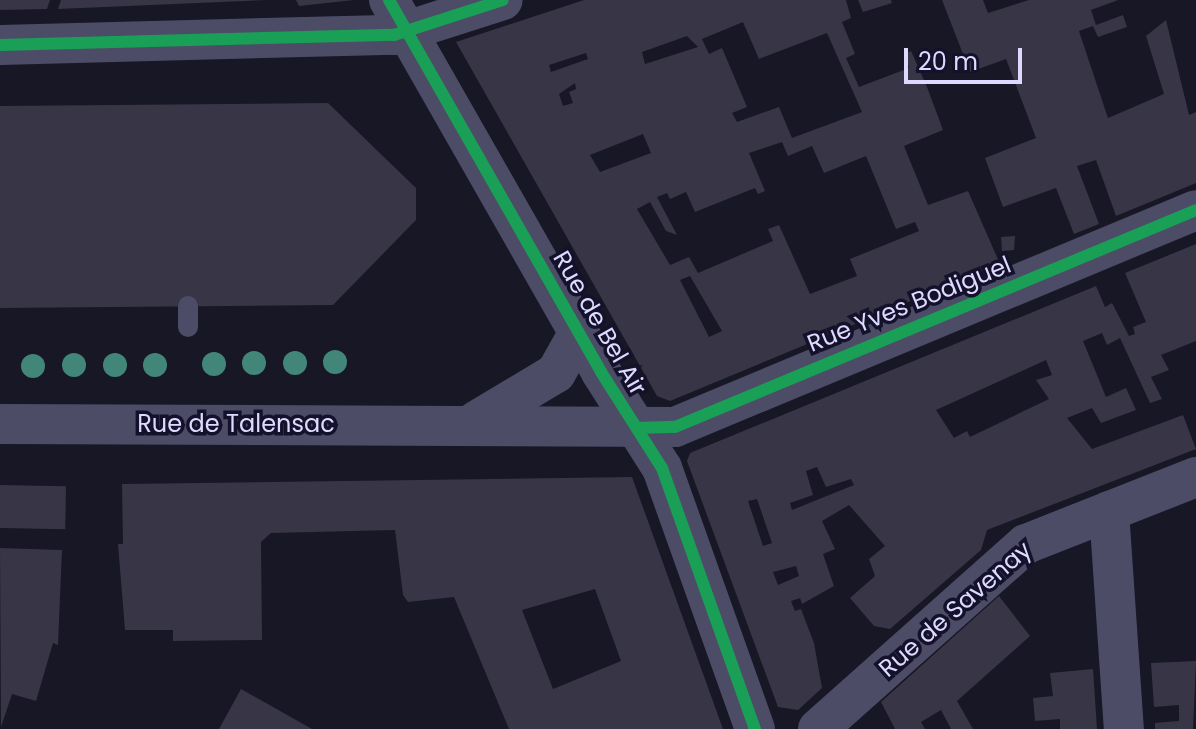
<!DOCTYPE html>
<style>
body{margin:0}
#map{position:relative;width:1196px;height:729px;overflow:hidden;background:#181725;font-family:Poppins,sans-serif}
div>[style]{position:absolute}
.building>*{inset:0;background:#383546;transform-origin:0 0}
.lane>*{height:20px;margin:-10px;padding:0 10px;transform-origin:10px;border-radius:10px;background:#4c4c66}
.street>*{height:40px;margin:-20px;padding:0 20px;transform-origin:20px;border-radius:20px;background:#4c4c66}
.cycleway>*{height:12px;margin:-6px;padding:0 6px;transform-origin:6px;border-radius:6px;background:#1a9f57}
.trees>*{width:24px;height:24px;margin:-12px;border-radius:50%;background:#42867a}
span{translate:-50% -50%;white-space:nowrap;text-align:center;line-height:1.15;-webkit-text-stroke:7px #14112b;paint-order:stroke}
.street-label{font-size:24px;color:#dedaff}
.scale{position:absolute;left:904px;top:48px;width:118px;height:36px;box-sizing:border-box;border:4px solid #dedaff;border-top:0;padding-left:10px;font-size:24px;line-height:28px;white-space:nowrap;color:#dedaff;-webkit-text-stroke:6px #14112b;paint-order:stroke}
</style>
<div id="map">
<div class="building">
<i style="clip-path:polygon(0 0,50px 0,47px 9px,0 10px)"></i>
<i style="clip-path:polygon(61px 0,267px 0,58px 9px)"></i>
<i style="clip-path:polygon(296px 0,354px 0,299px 6px)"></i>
<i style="clip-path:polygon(evenodd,584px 0,846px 0,851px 18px,842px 22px,855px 54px,846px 58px,859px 87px,909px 68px,904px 54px,911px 51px,927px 87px,943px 130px,904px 146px,928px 205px,968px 191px,1000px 264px,670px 401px,657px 396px,456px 42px,584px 0,743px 22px,759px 59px,827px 33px,862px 112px,792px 138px,779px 107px,737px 122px,732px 113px,747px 107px,722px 48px,709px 54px,702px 39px,743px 22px,584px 0,687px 36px,698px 47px,645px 64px,642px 52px,687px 36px,584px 0,586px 53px,588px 59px,551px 72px,549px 65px,586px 53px,584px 0,575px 83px,576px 89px,569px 92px,573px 103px,563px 106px,559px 94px,575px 83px,584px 0,643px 134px,651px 153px,600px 172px,590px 155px,643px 134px,584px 0,782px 142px,788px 156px,812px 146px,824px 173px,866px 156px,896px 229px,915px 222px,919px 231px,850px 259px,857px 276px,810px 294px,779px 225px,768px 229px,773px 241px,698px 273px,689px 257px,670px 265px,637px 209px,650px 202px,666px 231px,677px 235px,657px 197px,667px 193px,670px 199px,686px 192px,695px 212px,755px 188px,758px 194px,765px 191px,749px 153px,782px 142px,584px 0,690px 276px,722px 331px,709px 337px,680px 280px,690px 276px)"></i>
<i style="clip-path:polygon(858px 0,891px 0,892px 3px,863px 12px)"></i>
<i style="clip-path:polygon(942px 0,983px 0,988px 13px,1029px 0,1118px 0,1091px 10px,1096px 25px,1123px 15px,1127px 27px,1098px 37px,1093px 26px,1079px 31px,1108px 118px,1164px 94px,1146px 36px,1166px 20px,1189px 115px,1196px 112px,1196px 183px,1116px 216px,1096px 160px,1077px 166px,1099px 224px,1074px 234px,1056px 188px,1003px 207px,985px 158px,1036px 138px,1006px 59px,970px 72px)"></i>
<i style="clip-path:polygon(328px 103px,416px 188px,416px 220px,333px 305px,0 308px,0 106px)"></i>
<i style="clip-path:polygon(1015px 236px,1014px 250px,1002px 251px,1001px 237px)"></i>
<i style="clip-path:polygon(evenodd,1196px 244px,1196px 341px,1161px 355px,1169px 370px,1151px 377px,1162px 399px,1150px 403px,1120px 338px,1107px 345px,1102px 333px,1083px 341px,1106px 397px,1126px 388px,1136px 410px,1101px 423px,1092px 408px,1067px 418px,1092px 449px,1183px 415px,1196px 449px,987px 530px,981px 550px,890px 629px,874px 626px,850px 598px,875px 576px,869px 559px,885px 546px,849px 505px,822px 521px,835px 549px,823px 554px,834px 586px,802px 604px,800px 598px,791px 601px,795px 611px,801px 609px,814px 643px,822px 688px,798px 710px,778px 707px,687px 461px,690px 453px,1096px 286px,1105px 307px,1112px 303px,1129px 336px,1135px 334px,1133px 327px,1146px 322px,1125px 273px,1196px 244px,1046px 360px,1052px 375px,1036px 380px,1049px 399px,970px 437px,967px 431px,954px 438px,936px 410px,1046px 360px,1196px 244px,817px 467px,826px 487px,851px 479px,854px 485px,792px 510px,790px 503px,813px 495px,806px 471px,817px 467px,1196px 244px,757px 499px,772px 543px,763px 546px,748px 501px,757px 499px,1196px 244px,796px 566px,799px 576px,778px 585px,773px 572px,796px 566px)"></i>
<i style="clip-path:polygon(evenodd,632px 477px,723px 729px,509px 729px,454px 597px,408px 602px,403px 595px,395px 530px,271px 533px,261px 542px,262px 640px,173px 641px,173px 630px,125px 630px,118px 544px,123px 544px,122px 484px,632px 477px,595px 589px,621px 661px,553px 689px,522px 610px,595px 589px)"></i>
<i style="left:0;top:485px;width:66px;height:43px;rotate:1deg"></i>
<i style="clip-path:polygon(0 548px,62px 550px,58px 645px,53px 643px,36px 701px,12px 694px,1px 727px)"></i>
<i style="clip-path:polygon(999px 596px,1030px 636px,957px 701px,973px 729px,951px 729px,941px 710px,921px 722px,925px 729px,895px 729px,881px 702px)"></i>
<i style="clip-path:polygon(1196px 661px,1193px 729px,1155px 729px,1155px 723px,1179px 721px,1179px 705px,1154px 707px,1151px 663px)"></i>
<i style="clip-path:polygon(1093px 669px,1097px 729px,1060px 729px,1060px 719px,1035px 721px,1033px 698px,1053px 696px,1050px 673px)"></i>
<i style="clip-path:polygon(241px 689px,312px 729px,219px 729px)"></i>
</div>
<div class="lane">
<i style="left:188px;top:306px;width:21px;rotate:90deg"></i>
</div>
<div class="street">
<i style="left:389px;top:0;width:428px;rotate:60.3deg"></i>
<i style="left:601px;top:372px;width:114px;rotate:57.6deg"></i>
<i style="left:662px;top:468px;width:277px;rotate:70.4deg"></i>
<i style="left:0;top:45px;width:394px;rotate:-1.5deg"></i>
<i style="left:394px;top:35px;width:114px;rotate:-17.8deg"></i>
<i style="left:476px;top:421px;width:93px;rotate:-31deg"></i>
<i style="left:556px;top:373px;width:47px;rotate:-60.7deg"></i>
<i style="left:0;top:424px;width:675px;rotate:0.25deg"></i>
<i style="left:675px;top:427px;width:564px;rotate:-22.61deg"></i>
<i style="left:1109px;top:511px;width:219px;rotate:86.1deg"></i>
<i style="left:818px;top:729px;width:278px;rotate:-41.7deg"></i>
<i style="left:1026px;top:544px;width:183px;rotate:-21.5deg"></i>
</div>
<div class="cycleway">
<i style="left:389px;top:0;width:428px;rotate:60.3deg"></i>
<i style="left:601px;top:372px;width:114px;rotate:57.6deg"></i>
<i style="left:662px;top:468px;width:277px;rotate:70.4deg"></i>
<i style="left:0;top:45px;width:394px;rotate:-1.5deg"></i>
<i style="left:394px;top:35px;width:114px;rotate:-17.8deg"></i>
<i style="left:637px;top:428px;width:38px;rotate:-2deg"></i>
<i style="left:675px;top:427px;width:564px;rotate:-22.61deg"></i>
</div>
<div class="trees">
<i style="left:335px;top:362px"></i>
<i style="left:254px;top:363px"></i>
<i style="left:295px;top:363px"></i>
<i style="left:214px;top:364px"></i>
<i style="left:74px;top:365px"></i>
<i style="left:115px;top:365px"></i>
<i style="left:155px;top:365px"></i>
<i style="left:33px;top:366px"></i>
</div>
<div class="street-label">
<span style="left:909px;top:304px;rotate:-22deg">Rue Yves Bodiguel</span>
<span style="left:600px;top:323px;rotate:60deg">Rue de Bel Air</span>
<span style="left:236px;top:424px">Rue de Talensac</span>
<span style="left:955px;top:609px;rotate:-41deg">Rue de Savenay</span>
</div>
<div class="scale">20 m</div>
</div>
